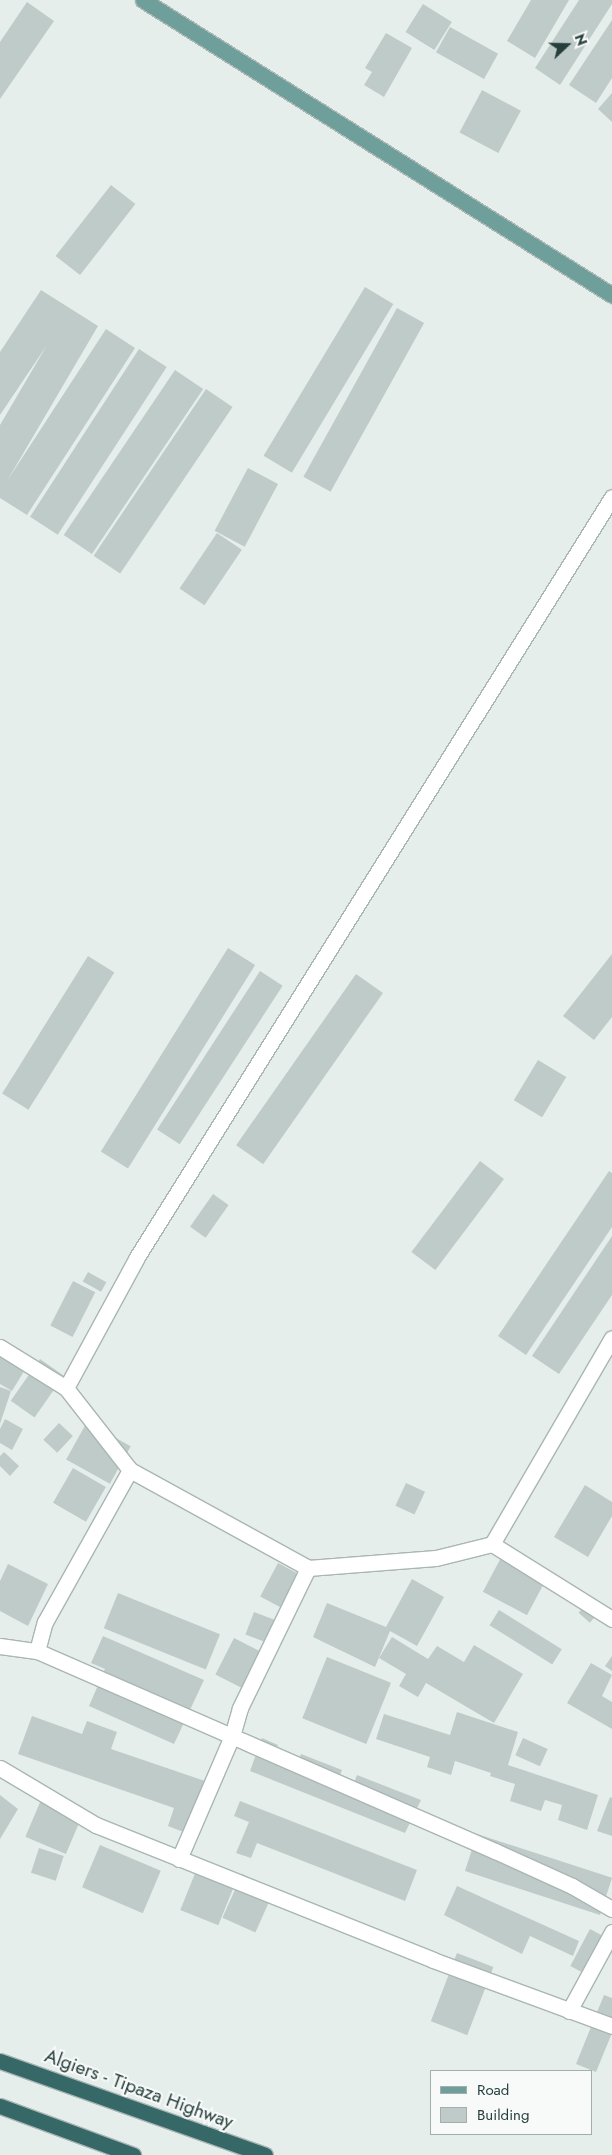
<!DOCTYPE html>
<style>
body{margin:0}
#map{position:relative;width:612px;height:2155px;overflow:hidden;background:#e6eeec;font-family:Jost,sans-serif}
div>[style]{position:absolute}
.building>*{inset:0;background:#bfcbc8;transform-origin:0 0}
.roads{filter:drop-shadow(1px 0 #a9b6b4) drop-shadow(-1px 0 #a9b6b4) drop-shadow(0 1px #a9b6b4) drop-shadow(0 -1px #a9b6b4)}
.street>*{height:15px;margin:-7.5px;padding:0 7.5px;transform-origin:7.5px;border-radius:7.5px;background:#fff}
.primary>*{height:15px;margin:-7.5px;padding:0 7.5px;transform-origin:7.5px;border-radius:7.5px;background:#6f9f9b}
.highway>*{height:15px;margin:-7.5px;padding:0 7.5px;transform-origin:7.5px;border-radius:7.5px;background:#356866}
span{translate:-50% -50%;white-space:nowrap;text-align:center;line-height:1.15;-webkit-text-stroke:4px #f7faf9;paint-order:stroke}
.street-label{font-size:19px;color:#263f3c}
.legend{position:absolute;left:430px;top:2070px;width:162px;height:65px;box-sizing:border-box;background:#f7faf9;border:1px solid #a3afad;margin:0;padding:6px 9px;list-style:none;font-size:15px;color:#263f3c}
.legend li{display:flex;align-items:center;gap:10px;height:25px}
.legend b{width:25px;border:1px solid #a3afad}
.north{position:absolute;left:542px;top:20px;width:50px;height:50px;-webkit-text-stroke:4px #f7faf9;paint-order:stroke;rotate:69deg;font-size:14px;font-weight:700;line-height:20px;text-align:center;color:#263f3c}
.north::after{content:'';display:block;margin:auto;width:18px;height:22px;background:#263f3c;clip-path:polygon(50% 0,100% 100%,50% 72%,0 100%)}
</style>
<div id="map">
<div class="building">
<i style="clip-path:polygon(531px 0,569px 0,535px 58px,507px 41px)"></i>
<i style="clip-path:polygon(579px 0,612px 0,612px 4px,560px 85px,535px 68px)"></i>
<i style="clip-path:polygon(27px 2px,54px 21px,0 99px,0 42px)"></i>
<i style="left:423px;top:4px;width:34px;height:33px;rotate:32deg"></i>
<i style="clip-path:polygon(612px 20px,612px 78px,596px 103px,569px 85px)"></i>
<i style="left:450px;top:27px;width:55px;height:29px;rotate:29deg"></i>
<i style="clip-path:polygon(386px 33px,412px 48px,384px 97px,364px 85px,372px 72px,365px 68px)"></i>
<i style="left:482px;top:90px;width:44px;height:48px;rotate:28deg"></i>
<i style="clip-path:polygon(612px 93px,612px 122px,598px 109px)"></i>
<i style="left:111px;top:185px;width:31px;height:90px;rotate:38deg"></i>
<i style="left:365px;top:287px;width:33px;height:197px;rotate:31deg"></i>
<i style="clip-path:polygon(41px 290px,98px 326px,7px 481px,106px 329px,135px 348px,27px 515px,0 498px,0 425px,47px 345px,0 415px,0 352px)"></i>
<i style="left:397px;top:308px;width:31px;height:193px;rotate:29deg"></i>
<i style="left:139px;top:349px;width:33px;height:200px;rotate:33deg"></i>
<i style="left:175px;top:370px;width:34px;height:199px;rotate:34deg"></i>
<i style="left:206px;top:389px;width:32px;height:201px;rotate:34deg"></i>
<i style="left:248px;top:468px;width:34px;height:71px;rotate:28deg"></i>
<i style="left:217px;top:533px;width:30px;height:67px;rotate:34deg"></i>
<i style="left:228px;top:948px;width:32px;height:240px;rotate:32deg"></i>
<i style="clip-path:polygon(612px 954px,612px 1017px,594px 1040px,563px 1016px)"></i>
<i style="left:88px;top:956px;width:31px;height:162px;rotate:32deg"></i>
<i style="left:260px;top:971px;width:27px;height:189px;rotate:33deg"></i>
<i style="left:356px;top:974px;width:33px;height:209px;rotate:35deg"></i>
<i style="left:538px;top:1060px;width:33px;height:47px;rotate:31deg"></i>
<i style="left:480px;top:1161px;width:30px;height:114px;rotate:37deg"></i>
<i style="clip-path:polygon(609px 1171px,612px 1173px,612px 1227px,526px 1355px,498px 1336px)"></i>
<i style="left:213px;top:1194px;width:19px;height:40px;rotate:35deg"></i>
<i style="clip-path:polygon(612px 1236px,612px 1295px,559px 1374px,532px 1356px)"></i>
<i style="left:88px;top:1272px;width:21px;height:11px;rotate:29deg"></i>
<i style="left:73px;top:1281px;width:25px;height:50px;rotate:27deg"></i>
<i style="clip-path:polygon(0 1339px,32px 1358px,12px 1391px,0 1384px)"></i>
<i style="left:40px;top:1359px;width:29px;height:51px;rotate:35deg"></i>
<i style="clip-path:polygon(0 1387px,11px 1391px,0 1424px)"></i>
<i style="clip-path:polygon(5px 1419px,23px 1429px,12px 1450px,0 1443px,0 1429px)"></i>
<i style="left:87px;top:1422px;width:50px;height:43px;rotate:29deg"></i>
<i style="left:59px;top:1423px;width:19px;height:23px;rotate:43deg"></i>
<i style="clip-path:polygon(4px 1452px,19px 1466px,10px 1476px,0 1466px,0 1456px)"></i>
<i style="left:73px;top:1468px;width:38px;height:40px;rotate:30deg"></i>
<i style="left:406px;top:1483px;width:21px;height:25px;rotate:25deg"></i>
<i style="clip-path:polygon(585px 1485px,612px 1502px,612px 1516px,588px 1557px,554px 1537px)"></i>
<i style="left:504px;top:1552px;width:50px;height:45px;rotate:28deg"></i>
<i style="left:278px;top:1563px;width:34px;height:38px;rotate:28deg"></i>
<i style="clip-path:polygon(8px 1564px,48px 1584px,28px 1626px,0 1611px,0 1581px)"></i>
<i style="clip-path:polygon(412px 1579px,444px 1597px,417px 1646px,390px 1631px,375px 1667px,313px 1637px,327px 1603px,386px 1627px)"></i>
<i style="left:118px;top:1593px;width:110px;height:38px;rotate:22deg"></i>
<i style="left:590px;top:1600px;width:15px;height:17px;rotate:42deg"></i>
<i style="left:499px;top:1610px;width:74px;height:18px;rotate:32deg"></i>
<i style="left:254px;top:1612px;width:31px;height:24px;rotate:21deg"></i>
<i style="clip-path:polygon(103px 1636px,204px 1680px,174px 1744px,89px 1706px,105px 1669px,91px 1663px)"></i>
<i style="clip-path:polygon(392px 1637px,428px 1659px,437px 1646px,464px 1662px,474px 1645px,523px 1674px,494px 1723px,426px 1683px,418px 1697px,399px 1686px,406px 1674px,379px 1658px)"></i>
<i style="left:234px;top:1638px;width:38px;height:41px;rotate:27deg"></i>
<i style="clip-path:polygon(612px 1656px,612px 1671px,605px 1666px)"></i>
<i style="left:327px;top:1657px;width:69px;height:66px;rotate:22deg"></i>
<i style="clip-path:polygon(591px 1663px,612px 1675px,602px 1696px,612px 1702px,612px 1729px,567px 1703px)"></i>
<i style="clip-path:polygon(457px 1712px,518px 1732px,508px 1765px,598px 1795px,587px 1830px,558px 1820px,562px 1805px,545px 1800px,541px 1811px,510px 1801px,515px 1784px,490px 1776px,491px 1773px,455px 1761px,451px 1775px,427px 1767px,430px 1757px,376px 1739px,384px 1714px,450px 1735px)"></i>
<i style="clip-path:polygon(32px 1716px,82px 1734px,87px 1721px,117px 1732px,111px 1749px,205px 1781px,186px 1833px,168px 1826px,174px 1808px,18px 1754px)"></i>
<i style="clip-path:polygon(262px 1738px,278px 1745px,273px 1757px,296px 1767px,301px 1754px,342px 1770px,337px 1782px,352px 1788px,357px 1775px,421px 1800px,405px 1833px,250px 1771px)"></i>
<i style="left:523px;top:1738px;width:27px;height:19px;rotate:24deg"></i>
<i style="clip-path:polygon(0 1795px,18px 1809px,0 1839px)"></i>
<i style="clip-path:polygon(610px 1797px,612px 1798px,612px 1836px,597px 1831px)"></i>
<i style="left:41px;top:1800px;width:44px;height:40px;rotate:23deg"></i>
<i style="clip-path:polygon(240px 1801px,417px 1870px,405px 1901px,257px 1843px,251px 1858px,236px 1853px,249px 1822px,234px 1816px)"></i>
<i style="left:477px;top:1834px;width:142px;height:39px;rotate:18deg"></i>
<i style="left:100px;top:1845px;width:66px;height:46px;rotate:23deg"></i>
<i style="left:39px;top:1848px;width:26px;height:26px;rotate:18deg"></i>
<i style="left:196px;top:1871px;width:41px;height:42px;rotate:22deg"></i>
<i style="left:242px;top:1874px;width:36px;height:48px;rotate:24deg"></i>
<i style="clip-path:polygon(457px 1886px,579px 1941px,573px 1956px,530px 1936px,522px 1954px,444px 1915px)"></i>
<i style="left:590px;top:1929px;width:17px;height:42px;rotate:28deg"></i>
<i style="left:457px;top:1953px;width:39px;height:73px;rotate:21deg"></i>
<i style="clip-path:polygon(604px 1995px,612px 1998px,612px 2033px,596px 2072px,576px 2064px)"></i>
</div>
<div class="roads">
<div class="street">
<i style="left:0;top:1347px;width:78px;rotate:31.8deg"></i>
<i style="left:66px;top:1388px;width:104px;rotate:52deg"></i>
<i style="left:130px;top:1470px;width:203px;rotate:28.8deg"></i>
<i style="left:308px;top:1568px;width:128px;rotate:-4.5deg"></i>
<i style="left:436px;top:1558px;width:58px;rotate:-14deg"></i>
<i style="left:492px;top:1544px;width:142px;rotate:32deg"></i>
<i style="left:66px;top:1388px;width:149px;rotate:-61.5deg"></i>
<i style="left:137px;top:1257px;width:896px;rotate:-57.99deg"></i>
<i style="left:492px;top:1544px;width:238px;rotate:-59.8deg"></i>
<i style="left:0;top:1646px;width:37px;rotate:8deg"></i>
<i style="left:37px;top:1651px;width:500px;rotate:23.6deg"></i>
<i style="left:495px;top:1851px;width:85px;rotate:24.4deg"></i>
<i style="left:572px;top:1886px;width:46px;rotate:29.9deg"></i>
<i style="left:37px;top:1651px;width:30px;rotate:-75deg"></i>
<i style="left:45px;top:1622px;width:174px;rotate:-60.8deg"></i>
<i style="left:0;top:1768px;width:112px;rotate:30.7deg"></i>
<i style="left:96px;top:1825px;width:363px;rotate:21.8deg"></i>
<i style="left:433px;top:1960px;width:191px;rotate:20.2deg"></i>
<i style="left:179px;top:1859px;width:134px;rotate:-66.7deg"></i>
<i style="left:232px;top:1736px;width:29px;rotate:-74deg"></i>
<i style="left:240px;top:1708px;width:156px;rotate:-64.1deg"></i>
<i style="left:569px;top:2011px;width:90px;rotate:-61.4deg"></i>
</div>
<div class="primary">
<i style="left:143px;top:0;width:554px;rotate:32.17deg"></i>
</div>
<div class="highway">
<i style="left:0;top:2061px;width:281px;rotate:19.5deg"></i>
<i style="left:0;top:2106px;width:142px;rotate:20.2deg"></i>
</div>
</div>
<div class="street-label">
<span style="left:139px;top:2089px;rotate:20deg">Algiers - Tipaza Highway</span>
</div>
<ul class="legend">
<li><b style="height:6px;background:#6f9f9b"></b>Road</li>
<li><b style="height:14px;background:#bfcbc8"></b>Building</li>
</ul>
<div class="north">N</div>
</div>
